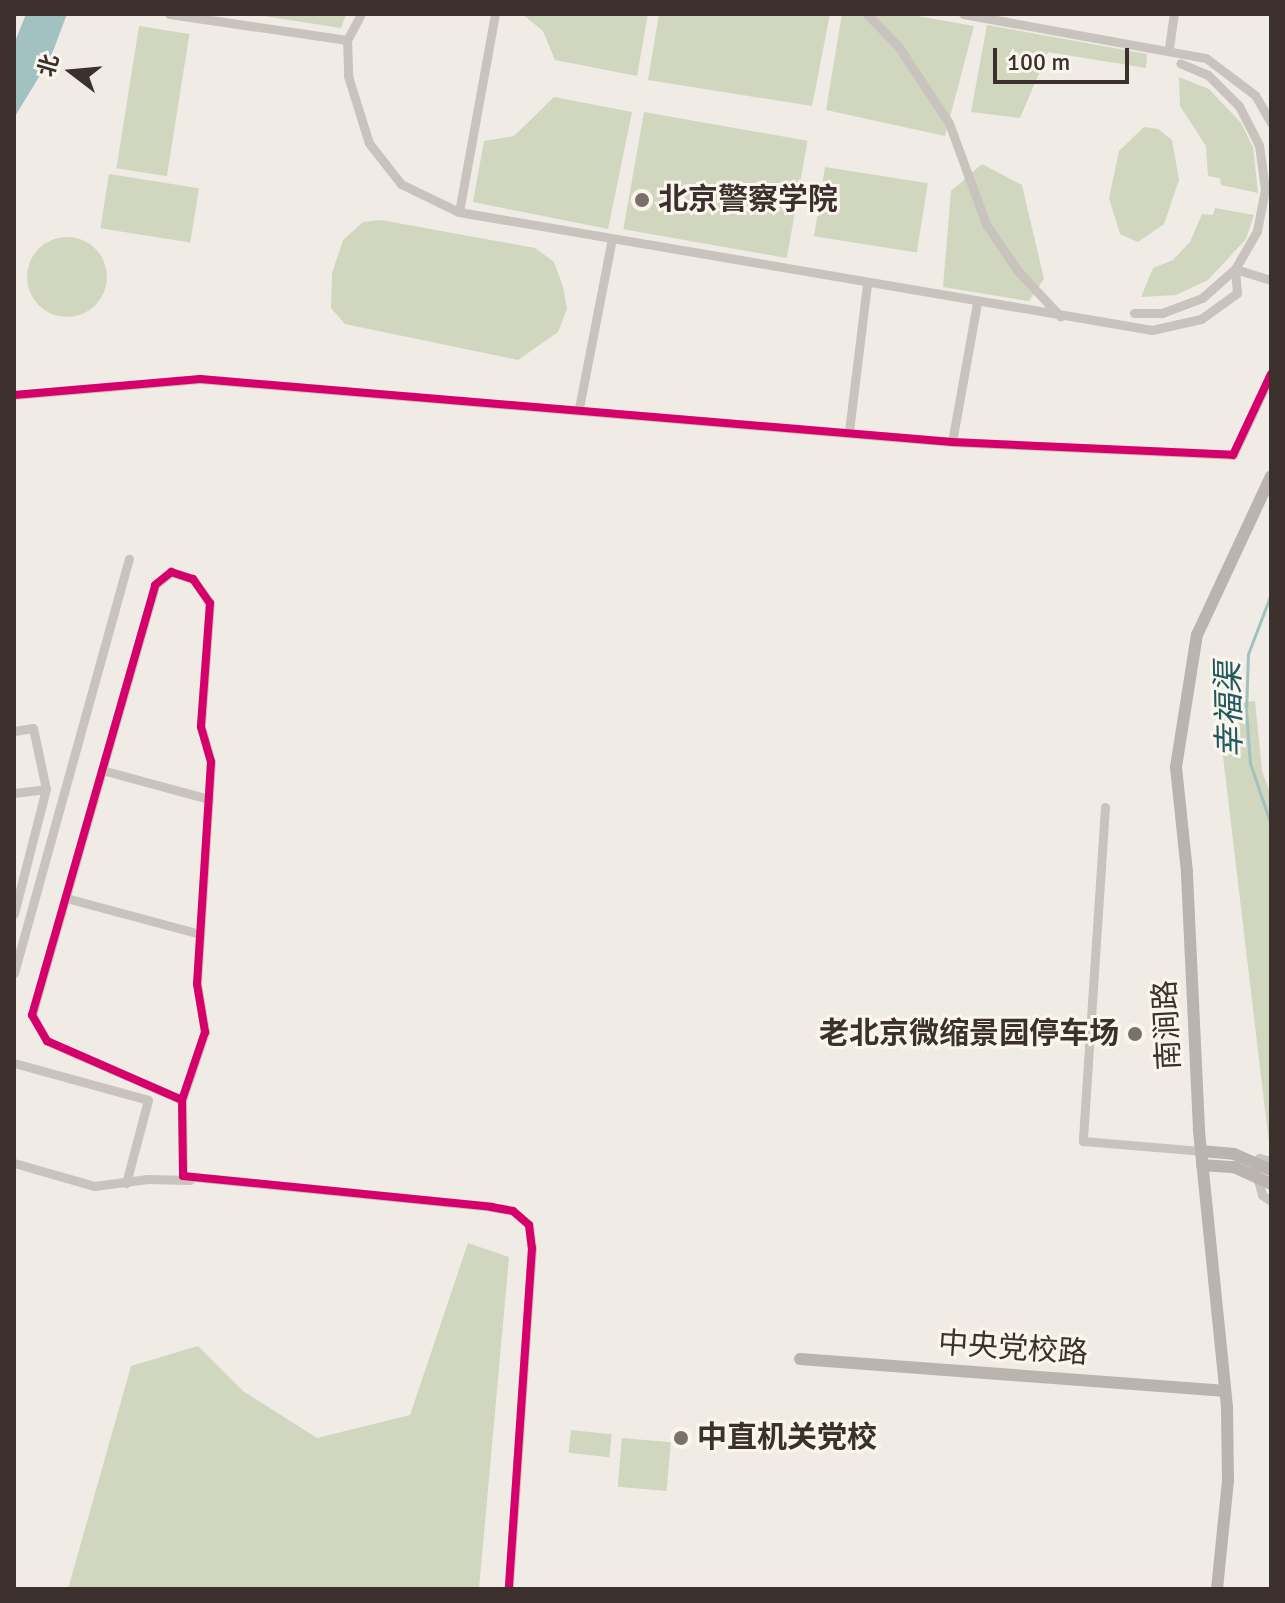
<!DOCTYPE html>
<meta charset="utf-8">
<style>
body{margin:0}
#map{position:relative;width:1285px;height:1603px;overflow:hidden;background:#f0ebe5;font-family:Signika,"Noto Sans SC",sans-serif}
div>[style]{position:absolute}
.green>*{inset:0;background:#d1d6bf;transform-origin:0 0}
.round{border-radius:50%}
.water>*{inset:0;background:#a1c2c1}
.stream>*{height:3px;margin:-1.5px;padding:0 1.5px;transform-origin:1.5px;border-radius:1.5px;background:#a1c2c1}
.street>*{height:9px;margin:-4.5px;padding:0 4.5px;transform-origin:4.5px;border-radius:4.5px;background:#c9c3be}
.secondary>*{height:12px;margin:-6px;padding:0 6px;transform-origin:6px;border-radius:6px;background:#bab3ae}
.cycleway>*{height:8px;margin:-4px;padding:0 4px;transform-origin:4px;border-radius:4px;background:#d6006c}
.dots>*{width:22px;height:22px;translate:-50% -50%;box-sizing:border-box;border:4px solid #fbf5ee;border-radius:50%}
span{translate:-50% -50%;white-space:nowrap;text-align:center;line-height:1.15;-webkit-text-stroke:6px #fbf5ee;paint-order:stroke}
.poi-label{font-size:30px;color:#3b302b;font-weight:700}
.left{translate:0 -50%;text-align:left}
.right{translate:-100% -50%;text-align:right}
.street-label{font-size:30px;color:#3b302b}
.water-label{font-size:32px;color:#1f5a5e;font-style:italic}
.frame{position:absolute;inset:0;border:16px solid #3b302b;pointer-events:none}
.north{position:absolute;left:32px;top:32px;width:80px;height:80px;-webkit-text-stroke:6px #fbf5ee;paint-order:stroke;rotate:286deg;font-size:22px;font-weight:700;line-height:32px;text-align:center;color:#3b302b}
.north::after{content:'';display:block;margin:auto;width:28px;height:36px;background:#3b302b;clip-path:polygon(50% 0,100% 100%,50% 72%,0 100%)}
.scale{position:absolute;left:993px;top:48px;width:136px;height:36px;box-sizing:border-box;border:4px solid #3b302b;border-top:0;padding-left:10px;font-size:24px;line-height:28px;white-space:nowrap;color:#3b302b;-webkit-text-stroke:6px #fbf5ee;paint-order:stroke}
</style>
<div id="map">
<div class="green">
<i style="clip-path:polygon(251px 14px,346px 14px,341px 28px)"></i>
<i style="clip-path:polygon(522px 14px,648px 14px,637px 76px,555px 60px,543px 31px)"></i>
<i style="clip-path:polygon(659px 14px,830px 14px,812px 106px,648px 80px)"></i>
<i style="clip-path:polygon(842px 14px,906px 14px,974px 26px,945px 136px,826px 110px)"></i>
<i style="clip-path:polygon(987px 25px,1147px 54px,1146px 68px,1048px 52px,1020px 118px,971px 112px)"></i>
<i style="left:139px;top:26px;width:51px;height:144px;rotate:9deg"></i>
<i style="clip-path:polygon(1179px 77px,1209px 89px,1241px 123px,1253px 147px,1258px 193px,1221px 185px,1220px 178px,1208px 176px,1206px 146px,1180px 106px)"></i>
<i style="clip-path:polygon(554px 97px,632px 112px,608px 229px,473px 202px,484px 141px,514px 136px)"></i>
<i style="left:644px;top:112px;width:166px;height:119px;rotate:10deg"></i>
<i style="clip-path:polygon(1144px 127px,1158px 129px,1172px 140px,1179px 180px,1164px 224px,1138px 242px,1120px 234px,1109px 198px,1119px 151px)"></i>
<i style="clip-path:polygon(982px 164px,1022px 185px,1044px 279px,1029px 301px,943px 287px,951px 191px)"></i>
<i style="left:825px;top:167px;width:104px;height:70px;rotate:9deg"></i>
<i style="left:109px;top:174px;width:91px;height:55px;rotate:9deg"></i>
<i style="clip-path:polygon(1215px 208px,1254px 215px,1246px 239px,1208px 280px,1176px 295px,1141px 297px,1153px 268px,1173px 260px,1190px 242px,1202px 214px,1213px 215px)"></i>
<i style="clip-path:polygon(381px 220px,535px 248px,554px 262px,563px 287px,567px 309px,558px 332px,518px 360px,345px 324px,331px 308px,332px 273px,343px 240px,363px 222px)"></i>
<i class="round" style="left:27px;top:237px;width:80px;height:80px"></i>
<i style="clip-path:polygon(1255px 701px,1262px 771px,1271px 795px,1271px 1160px,1217px 706px)"></i>
<i style="clip-path:polygon(468px 1243px,509px 1257px,479px 1589px,68px 1589px,131px 1366px,198px 1346px,243px 1391px,317px 1438px,410px 1415px)"></i>
<i style="left:571px;top:1430px;width:41px;height:23px;rotate:6deg"></i>
<i style="left:622px;top:1438px;width:49px;height:49px;rotate:5deg"></i>
</div>
<div class="water">
<i style="clip-path:polygon(26px 14px,67px 14px,50px 59px,14px 118px,14px 44px)"></i>
</div>
<div class="stream">
<i style="left:1271px;top:594px;width:64px;rotate:111deg"></i>
<i style="left:1248px;top:654px;width:56px;rotate:92deg"></i>
<i style="left:1246px;top:710px;width:53px;rotate:85.7deg"></i>
<i style="left:1250px;top:763px;width:65px;rotate:71.3deg"></i>
</div>
<div class="street">
<i style="left:169px;top:14px;width:180px;rotate:8.3deg"></i>
<i style="left:361px;top:14px;width:30px;rotate:118deg"></i>
<i style="left:347px;top:40px;width:36px;rotate:88deg"></i>
<i style="left:348px;top:76px;width:70px;rotate:72.6deg"></i>
<i style="left:369px;top:143px;width:52px;rotate:52deg"></i>
<i style="left:401px;top:184px;width:64px;rotate:25.8deg"></i>
<i style="left:459px;top:212px;width:703px;rotate:9.66deg"></i>
<i style="left:1152px;top:330px;width:50px;rotate:-12.7deg"></i>
<i style="left:1201px;top:319px;width:44px;rotate:-35.8deg"></i>
<i style="left:1237px;top:293px;width:24px;rotate:-95deg"></i>
<i style="left:867px;top:14px;width:45px;rotate:45.9deg"></i>
<i style="left:898px;top:46px;width:92px;rotate:56.5deg"></i>
<i style="left:949px;top:123px;width:108px;rotate:69.9deg"></i>
<i style="left:986px;top:224px;width:57px;rotate:55.8deg"></i>
<i style="left:1018px;top:271px;width:62px;rotate:47deg"></i>
<i style="left:963px;top:14px;width:247px;rotate:10.3deg"></i>
<i style="left:1206px;top:58px;width:61px;rotate:37.1deg"></i>
<i style="left:1255px;top:95px;width:32px;rotate:60deg"></i>
<i style="left:1169px;top:48px;width:34px;rotate:-82deg"></i>
<i style="left:459px;top:212px;width:201px;rotate:-79.7deg"></i>
<i style="left:1235px;top:269px;width:38px;rotate:17deg"></i>
<i style="left:1134px;top:313px;width:28px"></i>
<i style="left:1162px;top:313px;width:43px;rotate:-20.6deg"></i>
<i style="left:1202px;top:298px;width:44px;rotate:-41.3deg"></i>
<i style="left:1235px;top:269px;width:44px;rotate:-59.9deg"></i>
<i style="left:1257px;top:231px;width:43px;rotate:-79.2deg"></i>
<i style="left:1265px;top:189px;width:44px;rotate:-97.8deg"></i>
<i style="left:1259px;top:145px;width:44px;rotate:-117.1deg"></i>
<i style="left:1239px;top:106px;width:44px;rotate:-135deg"></i>
<i style="left:1208px;top:75px;width:30px;rotate:-157deg"></i>
<i style="left:14px;top:395px;width:187px;rotate:-4.9deg"></i>
<i style="left:200px;top:379px;width:755px;rotate:4.79deg"></i>
<i style="left:952px;top:442px;width:281px;rotate:2.6deg"></i>
<i style="left:1233px;top:455px;width:89px;rotate:-64.9deg"></i>
<i style="left:579px;top:408px;width:172px;rotate:-79deg"></i>
<i style="left:849px;top:431px;width:147px;rotate:-83deg"></i>
<i style="left:952px;top:442px;width:141px;rotate:-79.8deg"></i>
<i style="left:14px;top:731px;width:19px;rotate:-9deg"></i>
<i style="left:33px;top:728px;width:62px;rotate:78deg"></i>
<i style="left:46px;top:789px;width:129px;rotate:104.4deg"></i>
<i style="left:102px;top:770px;width:111px;rotate:15.2deg"></i>
<i style="left:14px;top:793px;width:32px;rotate:-7deg"></i>
<i style="left:1105px;top:807px;width:335px;rotate:93.8deg"></i>
<i style="left:1083px;top:1141px;width:118px;rotate:4.8deg"></i>
<i style="left:66px;top:898px;width:139px;rotate:15deg"></i>
<i style="left:14px;top:973px;width:430px;rotate:-74.5deg"></i>
<i style="left:14px;top:1063px;width:139px;rotate:15.4deg"></i>
<i style="left:148px;top:1100px;width:86px;rotate:104.8deg"></i>
<i style="left:182px;top:1100px;width:147px;rotate:-156.4deg"></i>
<i style="left:47px;top:1041px;width:30px;rotate:-120deg"></i>
<i style="left:32px;top:1015px;width:447px;rotate:-74deg"></i>
<i style="left:155px;top:585px;width:21px;rotate:-39deg"></i>
<i style="left:171px;top:572px;width:23px;rotate:18deg"></i>
<i style="left:193px;top:579px;width:29px;rotate:55deg"></i>
<i style="left:210px;top:603px;width:124px;rotate:94.2deg"></i>
<i style="left:201px;top:727px;width:36px;rotate:74deg"></i>
<i style="left:211px;top:762px;width:222px;rotate:93.6deg"></i>
<i style="left:197px;top:984px;width:49px;rotate:80.5deg"></i>
<i style="left:205px;top:1032px;width:72px;rotate:108.7deg"></i>
<i style="left:182px;top:1100px;width:76px;rotate:89.2deg"></i>
<i style="left:183px;top:1176px;width:310px;rotate:5.7deg"></i>
<i style="left:491px;top:1207px;width:22px;rotate:10deg"></i>
<i style="left:513px;top:1211px;width:21px;rotate:41deg"></i>
<i style="left:529px;top:1225px;width:23px;rotate:83deg"></i>
<i style="left:532px;top:1248px;width:342px;rotate:93.9deg"></i>
<i style="left:1271px;top:1161px;width:12px;rotate:-166deg"></i>
<i style="left:1259px;top:1158px;width:9px;rotate:126deg"></i>
<i style="left:1254px;top:1165px;width:31px;rotate:75deg"></i>
<i style="left:1262px;top:1195px;width:11px;rotate:34deg"></i>
<i style="left:14px;top:1163px;width:83px;rotate:16deg"></i>
<i style="left:94px;top:1186px;width:54px;rotate:-7.4deg"></i>
<i style="left:148px;top:1179px;width:42px;rotate:1.4deg"></i>
</div>
<div class="secondary">
<i style="left:1201px;top:1151px;width:33px;rotate:5deg"></i>
<i style="left:1234px;top:1154px;width:40px;rotate:23.4deg"></i>
<i style="left:1202px;top:1165px;width:32px;rotate:4deg"></i>
<i style="left:1234px;top:1167px;width:41px;rotate:24.7deg"></i>
<i style="left:800px;top:1359px;width:424px;rotate:4.3deg"></i>
<i style="left:1217px;top:1589px;width:110px;rotate:-84.2deg"></i>
<i style="left:1228px;top:1480px;width:73px;rotate:-90.8deg"></i>
<i style="left:1227px;top:1407px;width:279px;rotate:-95.8deg"></i>
<i style="left:1199px;top:1129px;width:257px;rotate:-92.7deg"></i>
<i style="left:1187px;top:872px;width:106px;rotate:-96deg"></i>
<i style="left:1176px;top:767px;width:134px;rotate:-81deg"></i>
<i style="left:1197px;top:635px;width:175px;rotate:-65deg"></i>
</div>
<div class="cycleway">
<i style="left:14px;top:395px;width:187px;rotate:-4.9deg"></i>
<i style="left:200px;top:379px;width:755px;rotate:4.79deg"></i>
<i style="left:952px;top:442px;width:281px;rotate:2.6deg"></i>
<i style="left:1233px;top:455px;width:89px;rotate:-64.9deg"></i>
<i style="left:182px;top:1100px;width:147px;rotate:-156.4deg"></i>
<i style="left:47px;top:1041px;width:30px;rotate:-120deg"></i>
<i style="left:32px;top:1015px;width:447px;rotate:-74deg"></i>
<i style="left:155px;top:585px;width:21px;rotate:-39deg"></i>
<i style="left:171px;top:572px;width:23px;rotate:18deg"></i>
<i style="left:193px;top:579px;width:29px;rotate:55deg"></i>
<i style="left:210px;top:603px;width:124px;rotate:94.2deg"></i>
<i style="left:201px;top:727px;width:36px;rotate:74deg"></i>
<i style="left:211px;top:762px;width:222px;rotate:93.6deg"></i>
<i style="left:197px;top:984px;width:49px;rotate:80.5deg"></i>
<i style="left:205px;top:1032px;width:72px;rotate:108.7deg"></i>
<i style="left:182px;top:1100px;width:76px;rotate:89.2deg"></i>
<i style="left:183px;top:1176px;width:310px;rotate:5.7deg"></i>
<i style="left:491px;top:1207px;width:22px;rotate:10deg"></i>
<i style="left:513px;top:1211px;width:21px;rotate:41deg"></i>
<i style="left:529px;top:1225px;width:23px;rotate:83deg"></i>
<i style="left:532px;top:1248px;width:342px;rotate:93.9deg"></i>
</div>
<div class="dots">
<i style="left:642px;top:200px;background:#7a716c"></i>
<i style="left:1135px;top:1034px;background:#7a716c"></i>
<i style="left:681px;top:1438px;background:#7a716c"></i>
</div>
<div class="poi-label">
<span class="left" style="left:658px;top:200px">北京警察学院</span>
<span class="right" style="left:1119px;top:1034px">老北京微缩景园停车场</span>
<span class="left" style="left:697px;top:1438px">中直机关党校</span>
</div>
<div class="street-label">
<span style="left:1168px;top:1025px;rotate:-93deg">南涧路</span>
<span style="left:1013px;top:1349px;rotate:4deg">中央党校路</span>
</div>
<div class="water-label">
<span style="left:1230px;top:710px;rotate:-91deg">幸福渠</span>
</div>
<div class="frame"></div>
<div class="north">北</div>
<div class="scale">100 m</div>
</div>
